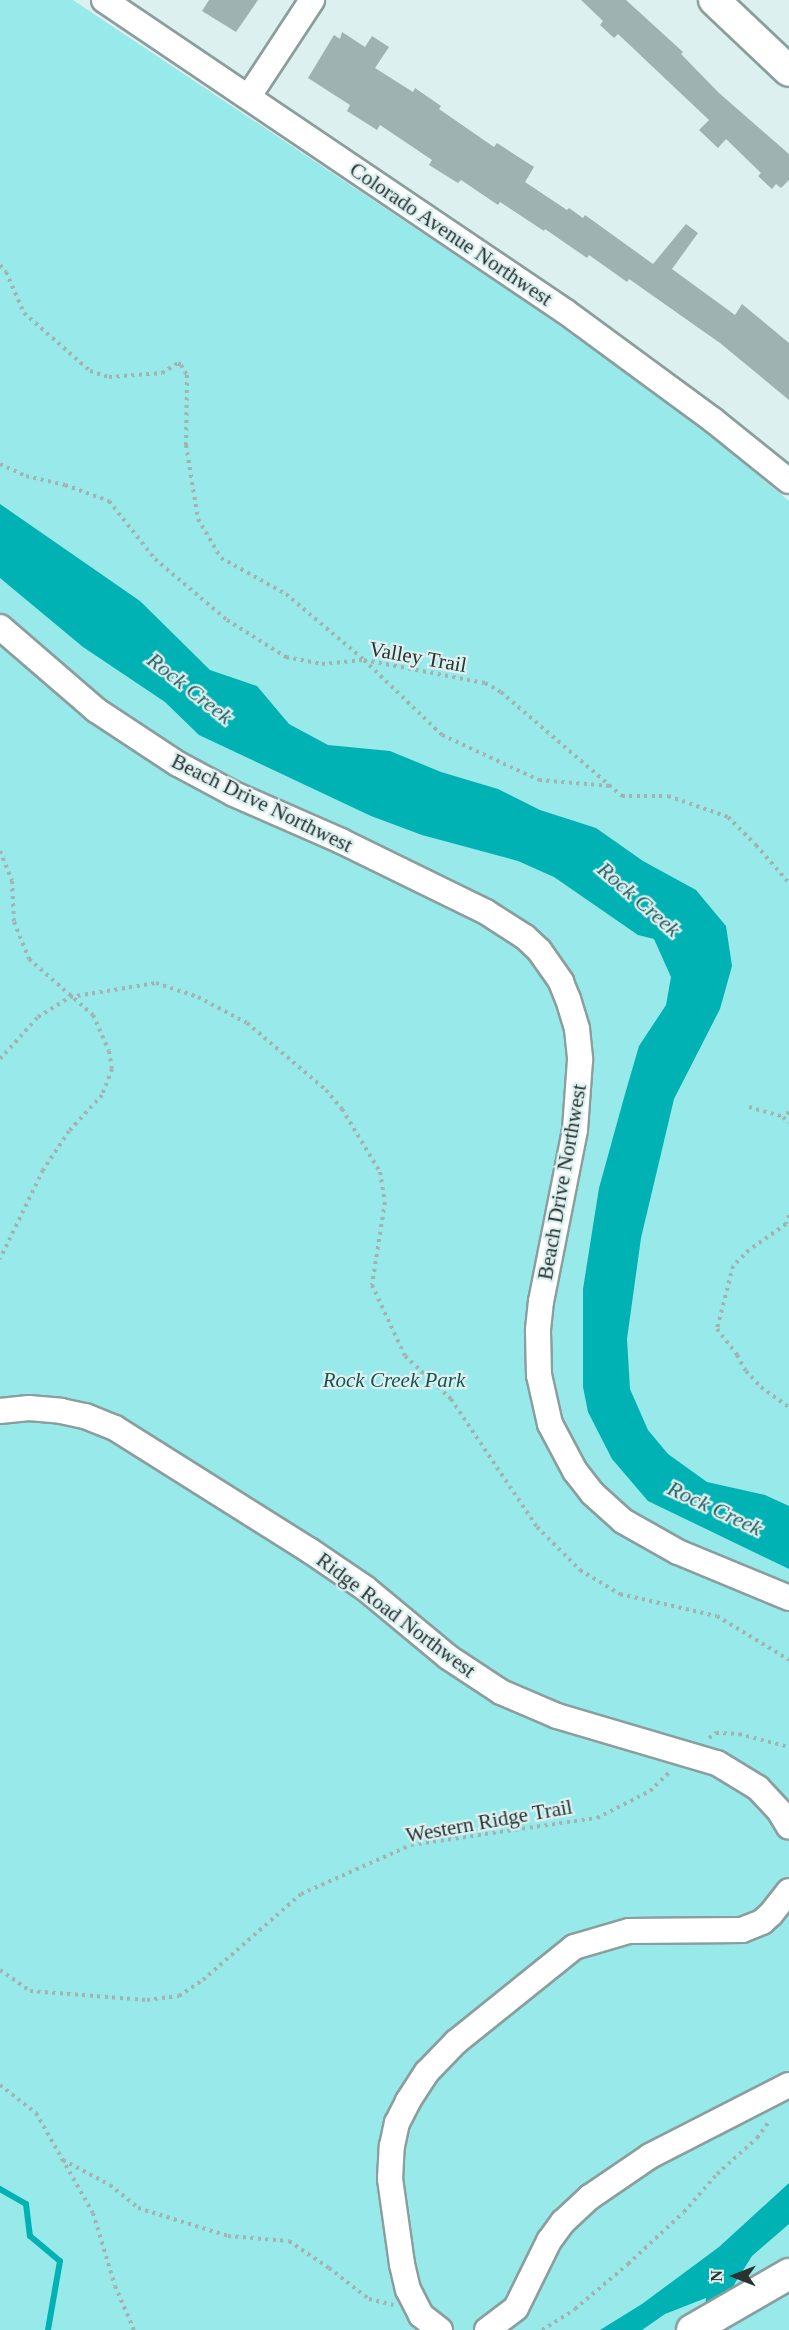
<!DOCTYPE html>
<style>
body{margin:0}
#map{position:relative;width:789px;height:2330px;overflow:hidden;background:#dcf0f0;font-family:Georgia,serif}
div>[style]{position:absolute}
.green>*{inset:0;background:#98e9e9}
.water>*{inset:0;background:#00b2b4}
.stream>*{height:6px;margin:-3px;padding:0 3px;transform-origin:3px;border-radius:3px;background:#00b2b4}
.building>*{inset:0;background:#9eb2b2}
.path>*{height:4px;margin-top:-2px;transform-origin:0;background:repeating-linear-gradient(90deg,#a3b3b3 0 3px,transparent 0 7.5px)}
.roads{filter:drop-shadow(2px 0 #8b9e9e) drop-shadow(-2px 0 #8b9e9e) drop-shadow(0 2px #8b9e9e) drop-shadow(0 -2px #8b9e9e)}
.minor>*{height:24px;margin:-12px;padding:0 12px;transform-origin:12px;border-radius:12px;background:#fff}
.major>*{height:30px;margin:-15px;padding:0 15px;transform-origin:15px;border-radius:15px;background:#fff}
span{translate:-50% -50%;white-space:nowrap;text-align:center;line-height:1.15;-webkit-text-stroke:4.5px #dcf0f0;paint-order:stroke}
.street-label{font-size:21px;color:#2a3232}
.park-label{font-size:21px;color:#1a5555;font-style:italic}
.water-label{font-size:22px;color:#255f5f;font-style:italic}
.north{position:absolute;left:705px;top:2246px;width:60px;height:60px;-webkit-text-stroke:4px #dcf0f0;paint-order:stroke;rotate:270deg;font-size:16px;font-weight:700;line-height:24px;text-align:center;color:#2a3232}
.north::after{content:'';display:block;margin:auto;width:21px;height:27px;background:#2a3232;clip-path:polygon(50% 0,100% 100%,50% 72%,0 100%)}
</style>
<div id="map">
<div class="green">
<i style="clip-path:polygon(0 0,73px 0,536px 309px,692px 420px,789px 501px,789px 2260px,738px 2297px,673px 2330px,0 2330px)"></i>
<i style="clip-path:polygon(789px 2289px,789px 2330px,725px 2330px,763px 2308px)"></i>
</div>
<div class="water">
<i style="clip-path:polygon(0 504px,140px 601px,210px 670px,257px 686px,289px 724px,328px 745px,390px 751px,441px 772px,498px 789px,540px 810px,596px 828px,643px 861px,696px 890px,726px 926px,732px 966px,720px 1009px,674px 1099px,641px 1238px,627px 1339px,630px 1389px,648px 1430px,668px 1454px,707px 1482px,765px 1495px,789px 1506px,789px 1569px,648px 1501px,612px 1459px,588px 1412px,583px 1387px,583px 1289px,599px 1188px,625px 1094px,639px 1046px,666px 1005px,671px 977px,654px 939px,638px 935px,554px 877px,518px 861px,422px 835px,371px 816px,199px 735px,165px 702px,83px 647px,0 578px)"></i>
<i style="clip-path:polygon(789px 2183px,789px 2224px,752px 2256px,735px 2283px,717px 2330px,704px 2330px,706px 2298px,665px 2314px,642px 2330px,600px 2330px,642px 2304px,719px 2247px)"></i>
</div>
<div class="stream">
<i style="left:0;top:2189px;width:30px;rotate:30deg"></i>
<i style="left:26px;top:2204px;width:32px;rotate:83deg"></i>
<i style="left:30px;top:2236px;width:39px;rotate:40deg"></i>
<i style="left:60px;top:2261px;width:70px;rotate:99.9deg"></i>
</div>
<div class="building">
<i style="clip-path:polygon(209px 0,258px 0,236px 32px,202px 11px)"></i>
<i style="clip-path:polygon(581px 0,626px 0,683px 52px,681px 54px,719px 93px,789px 154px,789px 180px,781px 188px,776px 184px,772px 189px,758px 176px,761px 173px,726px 139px,718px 148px,699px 130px,709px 120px,618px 34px,614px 38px,600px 25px,603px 21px)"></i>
<i style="clip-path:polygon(342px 32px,365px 47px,372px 36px,389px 47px,375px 68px,413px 92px,415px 88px,441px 106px,439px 109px,494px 147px,497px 143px,534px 167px,525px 182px,567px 210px,569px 208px,583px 218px,585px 215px,653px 264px,686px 224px,698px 233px,672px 269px,735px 315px,742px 304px,789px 343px,789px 400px,720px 343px,629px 279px,627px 282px,589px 255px,587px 258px,545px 229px,544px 231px,500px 202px,498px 205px,461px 180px,458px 183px,429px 165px,432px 160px,380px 125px,377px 130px,347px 111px,350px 105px,308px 78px,334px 35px,340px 39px)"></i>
</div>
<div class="path">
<i style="left:0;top:265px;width:9px;rotate:49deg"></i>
<i style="left:6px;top:272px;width:45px;rotate:66.3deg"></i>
<i style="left:24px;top:313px;width:88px;rotate:41.3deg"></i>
<i style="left:90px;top:371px;width:20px;rotate:18deg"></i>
<i style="left:109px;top:377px;width:53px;rotate:-4.3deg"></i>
<i style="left:162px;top:373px;width:19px;rotate:-32deg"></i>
<i style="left:178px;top:363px;width:4px;rotate:34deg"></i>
<i style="left:181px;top:365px;width:12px;rotate:59deg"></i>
<i style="left:187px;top:375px;width:70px;rotate:90.8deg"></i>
<i style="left:186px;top:445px;width:75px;rotate:80.8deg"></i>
<i style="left:198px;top:519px;width:45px;rotate:59.5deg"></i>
<i style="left:221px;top:558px;width:74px;rotate:29deg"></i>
<i style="left:286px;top:594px;width:102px;rotate:40.2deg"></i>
<i style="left:364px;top:660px;width:108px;rotate:43.9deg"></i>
<i style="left:442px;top:735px;width:107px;rotate:24.9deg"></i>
<i style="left:539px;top:780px;width:71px;rotate:4.8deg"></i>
<i style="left:0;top:464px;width:29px;rotate:25deg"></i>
<i style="left:26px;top:476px;width:40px;rotate:13deg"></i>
<i style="left:65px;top:485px;width:47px;rotate:20deg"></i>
<i style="left:109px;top:501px;width:74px;rotate:51.6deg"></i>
<i style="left:155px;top:559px;width:94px;rotate:40.3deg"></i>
<i style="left:227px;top:620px;width:70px;rotate:32.1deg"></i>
<i style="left:286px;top:657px;width:37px;rotate:11deg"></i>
<i style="left:322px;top:664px;width:42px;rotate:-5.4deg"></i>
<i style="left:364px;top:660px;width:123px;rotate:10.8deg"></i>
<i style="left:485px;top:683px;width:18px;rotate:29deg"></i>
<i style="left:501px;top:692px;width:160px;rotate:40.7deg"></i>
<i style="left:622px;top:796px;width:46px"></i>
<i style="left:668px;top:796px;width:64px;rotate:19.3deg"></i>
<i style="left:728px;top:817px;width:40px;rotate:45deg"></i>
<i style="left:756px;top:845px;width:50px;rotate:49deg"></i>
<i style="left:0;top:851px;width:32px;rotate:68deg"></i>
<i style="left:12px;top:881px;width:41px;rotate:87.2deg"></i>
<i style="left:14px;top:922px;width:40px;rotate:68deg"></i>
<i style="left:29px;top:959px;width:85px;rotate:41.2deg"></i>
<i style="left:93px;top:1015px;width:39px;rotate:66deg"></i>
<i style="left:109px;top:1051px;width:18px;rotate:81deg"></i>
<i style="left:112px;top:1069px;width:28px;rotate:111deg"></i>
<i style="left:102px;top:1095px;width:49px;rotate:132.5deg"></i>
<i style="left:69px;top:1131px;width:47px;rotate:123.7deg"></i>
<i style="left:43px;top:1170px;width:99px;rotate:115.8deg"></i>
<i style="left:0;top:1059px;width:57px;rotate:-47.9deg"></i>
<i style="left:38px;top:1017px;width:38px;rotate:-32deg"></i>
<i style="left:70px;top:997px;width:87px;rotate:-9.2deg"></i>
<i style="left:156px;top:983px;width:44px;rotate:18.4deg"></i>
<i style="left:198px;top:997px;width:55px;rotate:28deg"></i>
<i style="left:247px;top:1023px;width:104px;rotate:40.3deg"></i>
<i style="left:326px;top:1090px;width:25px;rotate:50deg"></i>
<i style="left:342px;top:1109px;width:74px;rotate:58.9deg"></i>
<i style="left:380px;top:1172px;width:30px;rotate:81deg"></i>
<i style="left:385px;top:1202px;width:84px;rotate:98.9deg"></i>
<i style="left:372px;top:1285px;width:78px;rotate:65.1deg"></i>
<i style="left:405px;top:1356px;width:63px;rotate:43.1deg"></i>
<i style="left:451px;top:1399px;width:154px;rotate:56.1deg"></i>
<i style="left:537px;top:1527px;width:61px;rotate:45deg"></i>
<i style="left:580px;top:1570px;width:47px;rotate:31deg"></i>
<i style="left:620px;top:1594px;width:99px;rotate:12.8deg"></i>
<i style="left:717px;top:1616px;width:84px;rotate:31.4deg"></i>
<i style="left:749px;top:1107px;width:35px;rotate:16deg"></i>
<i style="left:789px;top:1112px;width:8px;rotate:140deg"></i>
<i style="left:783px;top:1117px;width:8px;rotate:45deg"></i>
<i style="left:789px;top:1215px;width:9px;rotate:108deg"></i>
<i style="left:786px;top:1224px;width:45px;rotate:144.9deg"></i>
<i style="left:749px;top:1250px;width:23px;rotate:135deg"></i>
<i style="left:733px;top:1266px;width:65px;rotate:104.3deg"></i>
<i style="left:717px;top:1329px;width:33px;rotate:52deg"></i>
<i style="left:737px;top:1355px;width:18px;rotate:61deg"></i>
<i style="left:746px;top:1371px;width:22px;rotate:47deg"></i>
<i style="left:761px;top:1387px;width:34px;rotate:36deg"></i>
<i style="left:709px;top:1738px;width:9px;rotate:-36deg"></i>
<i style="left:716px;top:1733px;width:23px;rotate:2deg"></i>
<i style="left:739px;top:1734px;width:52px;rotate:14.6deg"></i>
<i style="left:0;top:1970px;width:37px;rotate:35deg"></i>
<i style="left:30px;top:1991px;width:117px;rotate:4.4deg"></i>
<i style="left:147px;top:2000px;width:32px;rotate:-7deg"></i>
<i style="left:179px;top:1996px;width:29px;rotate:-34deg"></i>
<i style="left:203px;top:1980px;width:130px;rotate:-41.3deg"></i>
<i style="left:301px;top:1894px;width:120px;rotate:-24deg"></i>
<i style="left:411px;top:1845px;width:188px;rotate:-8.3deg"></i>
<i style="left:597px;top:1818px;width:59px;rotate:-27deg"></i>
<i style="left:650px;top:1791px;width:28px;rotate:-44deg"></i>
<i style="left:0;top:2085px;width:46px;rotate:37.9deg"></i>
<i style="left:36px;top:2113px;width:115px;rotate:60.3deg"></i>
<i style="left:93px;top:2213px;width:76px;rotate:73.2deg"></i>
<i style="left:115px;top:2286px;width:48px;rotate:66.6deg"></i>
<i style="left:63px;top:2160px;width:53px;rotate:28deg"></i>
<i style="left:110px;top:2185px;width:36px;rotate:39deg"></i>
<i style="left:138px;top:2208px;width:94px;rotate:17.3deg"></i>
<i style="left:228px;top:2236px;width:61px;rotate:4.7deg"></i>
<i style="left:289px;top:2241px;width:48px;rotate:34deg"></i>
<i style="left:329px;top:2268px;width:51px;rotate:37.8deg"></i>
<i style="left:369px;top:2299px;width:25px;rotate:14deg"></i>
<i style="left:542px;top:2330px;width:39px;rotate:-32deg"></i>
<i style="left:575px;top:2309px;width:70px;rotate:-40.3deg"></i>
<i style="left:628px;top:2264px;width:76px;rotate:-42.9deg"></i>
<i style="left:684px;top:2212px;width:50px;rotate:-49deg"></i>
<i style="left:717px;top:2174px;width:54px;rotate:-42deg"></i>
<i style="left:757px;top:2138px;width:22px;rotate:-54deg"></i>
</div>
<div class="roads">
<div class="minor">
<i style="left:104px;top:0;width:557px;rotate:34.03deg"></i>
<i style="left:566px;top:312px;width:182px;rotate:36.3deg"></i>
<i style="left:713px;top:420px;width:97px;rotate:38.8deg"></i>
<i style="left:249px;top:96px;width:115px;rotate:-56.7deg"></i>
<i style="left:0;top:627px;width:127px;rotate:40.8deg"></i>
<i style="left:96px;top:710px;width:98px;rotate:33.4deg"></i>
<i style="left:178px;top:764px;width:64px;rotate:28.2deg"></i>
<i style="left:234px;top:794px;width:117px;rotate:23.7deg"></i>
<i style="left:341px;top:841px;width:161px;rotate:26.1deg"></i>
<i style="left:486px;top:912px;width:46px;rotate:32.7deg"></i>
<i style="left:525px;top:937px;width:19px;rotate:43deg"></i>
<i style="left:539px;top:950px;width:39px;rotate:55deg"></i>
<i style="left:561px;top:982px;width:18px;rotate:68deg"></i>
<i style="left:568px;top:999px;width:31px;rotate:73deg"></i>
<i style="left:577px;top:1029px;width:31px;rotate:84deg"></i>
<i style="left:580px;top:1060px;width:70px;rotate:94.1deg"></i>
<i style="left:575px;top:1130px;width:174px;rotate:101.2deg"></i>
<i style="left:541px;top:1301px;width:30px;rotate:96deg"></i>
<i style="left:538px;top:1331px;width:44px;rotate:88.7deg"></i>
<i style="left:539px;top:1375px;width:50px;rotate:77.3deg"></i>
<i style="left:550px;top:1424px;width:53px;rotate:62deg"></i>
<i style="left:575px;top:1471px;width:28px;rotate:52deg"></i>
<i style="left:592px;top:1493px;width:42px;rotate:42.1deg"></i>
<i style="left:623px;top:1521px;width:63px;rotate:29.4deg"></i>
<i style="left:678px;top:1552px;width:120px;rotate:22.5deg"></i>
<i style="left:0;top:1411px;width:29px;rotate:-6deg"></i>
<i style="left:29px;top:1408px;width:32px;rotate:5deg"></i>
<i style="left:61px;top:1411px;width:25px;rotate:12deg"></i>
<i style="left:85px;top:1416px;width:32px;rotate:22deg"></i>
<i style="left:115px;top:1428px;width:229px;rotate:32.2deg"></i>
<i style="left:309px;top:1550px;width:68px;rotate:34.2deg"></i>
<i style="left:365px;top:1588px;width:108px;rotate:39.7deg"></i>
<i style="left:448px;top:1657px;width:64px;rotate:33.4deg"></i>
<i style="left:501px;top:1692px;width:61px;rotate:23.2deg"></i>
<i style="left:557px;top:1716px;width:167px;rotate:16.4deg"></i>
<i style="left:717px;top:1763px;width:48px;rotate:31.4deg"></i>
<i style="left:758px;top:1788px;width:33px;rotate:47deg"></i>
<i style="left:780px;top:1812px;width:17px;rotate:59deg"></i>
<i style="left:440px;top:2330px;width:24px;rotate:-142deg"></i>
<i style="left:421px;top:2315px;width:28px;rotate:-117deg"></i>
<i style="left:408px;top:2290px;width:27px;rotate:-103deg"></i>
<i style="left:402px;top:2264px;width:86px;rotate:-98deg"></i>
<i style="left:390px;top:2179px;width:33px;rotate:-87deg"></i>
<i style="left:392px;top:2146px;width:24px;rotate:-78deg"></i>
<i style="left:397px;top:2123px;width:25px;rotate:-63deg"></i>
<i style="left:408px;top:2101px;width:35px;rotate:-57deg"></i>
<i style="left:427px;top:2072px;width:42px;rotate:-46deg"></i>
<i style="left:456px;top:2042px;width:151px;rotate:-38.8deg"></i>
<i style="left:574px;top:1947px;width:57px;rotate:-16.2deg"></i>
<i style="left:629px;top:1931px;width:113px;rotate:-0.5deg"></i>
<i style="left:742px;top:1930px;width:22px;rotate:-22deg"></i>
<i style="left:762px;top:1922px;width:12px;rotate:-42deg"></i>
<i style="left:771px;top:1914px;width:29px;rotate:-52deg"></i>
<i style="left:487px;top:2330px;width:36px;rotate:-37deg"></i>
<i style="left:516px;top:2308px;width:75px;rotate:-63.8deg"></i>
<i style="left:549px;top:2241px;width:24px;rotate:-54deg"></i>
<i style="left:563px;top:2222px;width:37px;rotate:-43deg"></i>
<i style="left:590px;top:2197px;width:73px;rotate:-34.3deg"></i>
<i style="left:650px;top:2156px;width:156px;rotate:-27.1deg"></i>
</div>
<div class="major">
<i style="left:714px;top:0;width:103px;rotate:43.4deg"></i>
<i style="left:692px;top:2330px;width:112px;rotate:-30deg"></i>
</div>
</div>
<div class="street-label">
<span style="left:451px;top:234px;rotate:34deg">Colorado Avenue Northwest</span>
<span style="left:418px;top:657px;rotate:10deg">Valley Trail</span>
<span style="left:262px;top:803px;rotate:26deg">Beach Drive Northwest</span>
<span style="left:562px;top:1182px;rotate:-80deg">Beach Drive Northwest</span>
<span style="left:396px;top:1615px;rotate:37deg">Ridge Road Northwest</span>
<span style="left:489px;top:1821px;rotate:-10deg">Western Ridge Trail</span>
</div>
<div class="park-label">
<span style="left:394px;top:1380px">Rock Creek Park</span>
</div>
<div class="water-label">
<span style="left:190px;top:688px;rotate:38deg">Rock Creek</span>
<span style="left:639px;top:899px;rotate:41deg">Rock Creek</span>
<span style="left:715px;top:1508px;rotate:25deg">Rock Creek</span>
</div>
<div class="north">N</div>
</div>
